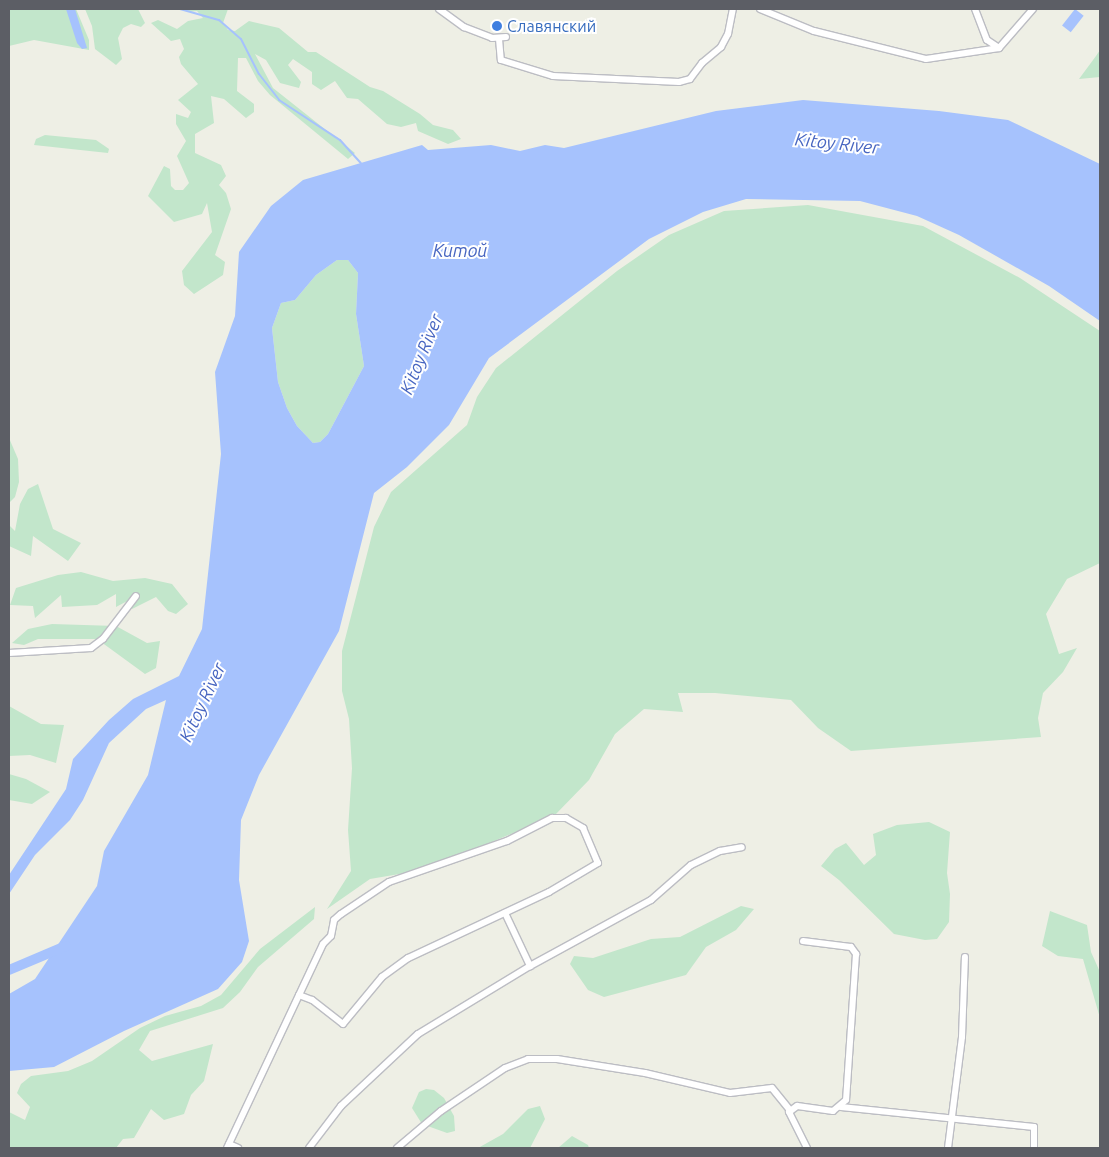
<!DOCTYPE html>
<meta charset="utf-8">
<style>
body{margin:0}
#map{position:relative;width:1109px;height:1157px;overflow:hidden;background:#eeefe5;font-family:Ubuntu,sans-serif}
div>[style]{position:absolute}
.green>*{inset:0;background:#c2e6cb}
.water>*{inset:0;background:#a6c2fd;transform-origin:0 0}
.stream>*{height:2px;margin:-1px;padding:0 1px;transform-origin:1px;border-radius:1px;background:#a6c2fd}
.river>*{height:10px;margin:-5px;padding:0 5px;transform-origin:5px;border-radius:5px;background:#a6c2fd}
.roads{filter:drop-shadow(1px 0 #bcbdc3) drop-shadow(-1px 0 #bcbdc3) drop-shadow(0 1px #bcbdc3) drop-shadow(0 -1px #bcbdc3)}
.minor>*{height:6px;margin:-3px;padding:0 3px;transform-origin:3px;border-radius:3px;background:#fff}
.dots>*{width:14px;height:14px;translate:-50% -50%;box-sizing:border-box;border:2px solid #fff;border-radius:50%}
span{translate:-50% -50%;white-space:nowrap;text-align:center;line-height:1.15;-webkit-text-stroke:4px #fff;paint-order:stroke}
.shop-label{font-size:16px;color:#366cbe}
.left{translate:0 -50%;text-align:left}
.water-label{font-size:18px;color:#4866c1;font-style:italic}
.frame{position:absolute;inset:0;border:10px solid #5c5e65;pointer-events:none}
</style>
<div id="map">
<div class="green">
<i style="clip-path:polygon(9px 9px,76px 9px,89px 40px,89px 50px,34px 40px,9px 46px)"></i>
<i style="clip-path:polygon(85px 9px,138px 9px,145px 23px,141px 27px,131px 24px,123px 28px,118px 38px,122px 59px,116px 65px,95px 49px,92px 26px)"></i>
<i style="clip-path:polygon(184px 9px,228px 9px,223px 23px,228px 30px,235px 31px,249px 21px,279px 28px,308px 52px,316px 52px,370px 87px,383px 91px,420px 114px,433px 125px,453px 130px,461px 139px,448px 144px,418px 131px,416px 123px,401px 127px,387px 124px,358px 99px,347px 98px,335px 81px,321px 90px,312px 84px,312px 72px,293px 59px,288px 65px,301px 82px,299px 88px,280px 83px,266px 60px,255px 54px,273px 88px,355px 153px,348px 159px,270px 95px,258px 81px,246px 58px,238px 58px,237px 91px,254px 104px,254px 112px,246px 118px,224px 99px,211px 96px,214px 123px,195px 134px,195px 153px,221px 165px,226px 176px,219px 185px,226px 193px,231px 209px,215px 255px,225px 262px,223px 275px,194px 294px,184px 285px,182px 271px,212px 232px,207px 203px,202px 214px,174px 222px,148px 196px,164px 166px,170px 169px,171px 186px,175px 190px,183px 190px,189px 183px,177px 156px,186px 141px,176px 124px,176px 114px,188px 118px,191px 112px,178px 100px,198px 84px,181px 64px,179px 57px,184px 49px,180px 39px,171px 41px,151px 23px,158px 20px,177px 29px,188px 21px,203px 18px,197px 11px,188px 12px)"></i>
<i style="clip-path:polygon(1100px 50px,1100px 77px,1079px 79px,1096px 56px)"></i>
<i style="clip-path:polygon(45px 135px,96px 140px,109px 149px,108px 153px,34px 145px,36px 139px)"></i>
<i style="clip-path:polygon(808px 205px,923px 226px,1020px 278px,1100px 331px,1100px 563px,1067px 579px,1046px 614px,1059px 654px,1077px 648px,1063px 672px,1043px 693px,1038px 718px,1041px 737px,851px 751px,818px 728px,791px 700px,715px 693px,678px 693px,683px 712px,644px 709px,615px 734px,589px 780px,555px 815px,429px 869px,370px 879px,327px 909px,351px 871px,348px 830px,352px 768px,349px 719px,342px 691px,342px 651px,374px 527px,391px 492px,467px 425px,477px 397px,496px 368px,617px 271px,669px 235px,724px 211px)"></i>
<i style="clip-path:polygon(337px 260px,348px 260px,358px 273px,356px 314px,364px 366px,328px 434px,320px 442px,313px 443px,297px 426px,287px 408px,278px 382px,272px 328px,281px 303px,295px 300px,316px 275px)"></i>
<i style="clip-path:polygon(9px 438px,18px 459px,19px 482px,15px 497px,9px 503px)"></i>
<i style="clip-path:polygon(38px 484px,53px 529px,81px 543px,68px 561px,33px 536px,31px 556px,9px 546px,9px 525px,15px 531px,20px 504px,28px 489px)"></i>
<i style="clip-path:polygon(81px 572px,113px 581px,145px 578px,172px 584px,188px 604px,176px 614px,168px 611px,156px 597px,132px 609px,133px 598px,116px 607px,116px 594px,97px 605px,62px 607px,61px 595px,35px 618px,33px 606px,10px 605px,16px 588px,58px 575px)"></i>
<i style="clip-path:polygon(52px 624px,116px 626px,147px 643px,160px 641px,156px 668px,145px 674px,97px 639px,38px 639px,24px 645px,12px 643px,28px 629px)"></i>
<i style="clip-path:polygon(9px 706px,41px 724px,64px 725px,56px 763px,30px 755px,9px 756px)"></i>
<i style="clip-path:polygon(9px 774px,26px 779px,50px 792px,32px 804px,9px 800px)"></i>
<i style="clip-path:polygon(929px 822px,950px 832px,947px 873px,950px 894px,949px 922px,937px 939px,925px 940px,894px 934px,839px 880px,821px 866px,835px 849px,846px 843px,864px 865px,876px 855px,873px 834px,897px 825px)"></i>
<i style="clip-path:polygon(741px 906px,754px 909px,736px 930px,706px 947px,686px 975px,604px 997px,588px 990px,570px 964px,574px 956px,593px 958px,651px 939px,680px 937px)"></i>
<i style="clip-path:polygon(315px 907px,314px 919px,258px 967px,240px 992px,223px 1008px,150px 1031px,139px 1050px,152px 1061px,213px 1044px,204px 1081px,191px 1095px,184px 1114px,164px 1120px,151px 1109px,134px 1138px,123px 1139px,116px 1148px,9px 1148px,9px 1112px,25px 1120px,30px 1107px,17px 1093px,21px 1084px,31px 1076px,68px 1071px,92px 1061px,140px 1028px,165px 1016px,201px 1006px,221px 995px,260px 949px)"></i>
<i style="clip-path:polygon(1050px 911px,1087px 925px,1091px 952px,1100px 972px,1100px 1018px,1083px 959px,1058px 956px,1042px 946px)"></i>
<i style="clip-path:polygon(426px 1089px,434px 1090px,444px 1098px,454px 1116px,455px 1131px,447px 1133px,422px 1124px,412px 1108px,419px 1092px)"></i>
<i style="clip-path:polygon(540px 1106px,545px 1119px,530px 1148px,478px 1148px,503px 1134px,528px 1109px)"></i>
<i style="clip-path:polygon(572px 1136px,588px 1145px,589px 1148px,558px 1148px)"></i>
</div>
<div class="water">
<i style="clip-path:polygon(66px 9px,75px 9px,87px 48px,82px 49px,77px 43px)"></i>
<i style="left:1075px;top:9px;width:11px;height:21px;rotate:38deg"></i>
<i style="clip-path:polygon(evenodd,803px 100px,939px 111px,1008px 120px,1100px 164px,1100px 321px,1049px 286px,959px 235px,917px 216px,860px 201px,746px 199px,703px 212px,649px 239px,489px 358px,449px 425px,407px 467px,374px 493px,339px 631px,259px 775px,241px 820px,239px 880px,249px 941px,242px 962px,218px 989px,124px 1031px,54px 1067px,9px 1071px,9px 994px,35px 979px,97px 886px,104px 851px,148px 775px,166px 700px,146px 709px,109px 743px,83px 800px,70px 820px,35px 855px,9px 894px,9px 875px,66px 789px,73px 759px,109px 720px,133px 699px,179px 676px,202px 629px,221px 454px,215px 372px,235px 316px,239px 252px,271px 206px,303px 180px,422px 145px,428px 150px,491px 145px,520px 151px,545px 145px,564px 148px,716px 111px,803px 100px,337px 260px,348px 260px,358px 273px,356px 314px,364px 366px,328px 434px,320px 442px,313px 443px,297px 426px,287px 408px,278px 382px,272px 328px,281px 303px,295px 300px,316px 275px,337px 260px)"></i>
</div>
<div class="stream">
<i style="left:180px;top:9px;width:41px;rotate:15.8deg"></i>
<i style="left:219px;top:20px;width:29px;rotate:41deg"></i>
<i style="left:241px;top:39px;width:39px;rotate:63deg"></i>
<i style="left:259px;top:74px;width:33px;rotate:52deg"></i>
<i style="left:279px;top:100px;width:73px;rotate:33.3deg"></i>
<i style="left:340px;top:140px;width:31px;rotate:48deg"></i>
</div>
<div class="river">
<i style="left:9px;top:970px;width:62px;rotate:-22.8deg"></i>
</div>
<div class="roads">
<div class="minor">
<i style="left:439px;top:9px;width:31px;rotate:36deg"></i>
<i style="left:464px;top:27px;width:30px;rotate:21deg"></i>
<i style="left:492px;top:38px;width:14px;rotate:-4deg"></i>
<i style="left:760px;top:9px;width:58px;rotate:22.2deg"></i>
<i style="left:814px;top:31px;width:115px;rotate:14deg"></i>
<i style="left:926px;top:59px;width:74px;rotate:-8.6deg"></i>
<i style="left:999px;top:48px;width:52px;rotate:-48.9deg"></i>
<i style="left:975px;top:9px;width:33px;rotate:69deg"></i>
<i style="left:987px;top:40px;width:14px;rotate:34deg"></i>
<i style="left:499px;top:39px;width:21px;rotate:85deg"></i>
<i style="left:501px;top:60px;width:54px;rotate:17.1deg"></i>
<i style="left:553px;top:76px;width:126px;rotate:2.7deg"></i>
<i style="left:679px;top:82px;width:11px;rotate:-15deg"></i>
<i style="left:690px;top:79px;width:20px;rotate:-53deg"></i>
<i style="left:702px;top:63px;width:25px;rotate:-40deg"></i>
<i style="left:721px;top:47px;width:15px;rotate:-62deg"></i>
<i style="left:728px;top:34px;width:25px;rotate:-79deg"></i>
<i style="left:9px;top:653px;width:82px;rotate:-3.5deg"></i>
<i style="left:91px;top:648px;width:15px;rotate:-37deg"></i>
<i style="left:103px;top:639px;width:54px;rotate:-52.5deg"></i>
<i style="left:505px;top:913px;width:59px;rotate:64.7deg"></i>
<i style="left:803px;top:941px;width:48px;rotate:7.1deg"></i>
<i style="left:851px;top:947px;width:9px;rotate:54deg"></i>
<i style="left:856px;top:954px;width:146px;rotate:93.9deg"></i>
<i style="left:846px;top:1100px;width:17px;rotate:140deg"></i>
<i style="left:833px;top:1111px;width:36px;rotate:-172deg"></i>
<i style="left:797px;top:1106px;width:10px;rotate:143deg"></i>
<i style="left:789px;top:1112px;width:40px;rotate:63.4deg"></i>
<i style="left:841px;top:1107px;width:194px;rotate:5.9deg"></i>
<i style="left:1034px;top:1127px;width:21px;rotate:90deg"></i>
<i style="left:229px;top:1144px;width:10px;rotate:24deg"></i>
<i style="left:227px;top:1148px;width:225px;rotate:-64.8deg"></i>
<i style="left:323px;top:944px;width:11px;rotate:-45deg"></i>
<i style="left:331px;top:936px;width:16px;rotate:-79deg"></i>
<i style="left:334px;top:920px;width:9px;rotate:-41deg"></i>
<i style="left:341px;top:914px;width:58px;rotate:-33.7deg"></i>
<i style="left:389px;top:882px;width:125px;rotate:-19.2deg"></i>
<i style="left:507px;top:841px;width:51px;rotate:-27.1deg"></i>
<i style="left:552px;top:818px;width:14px"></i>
<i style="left:566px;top:818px;width:20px;rotate:30deg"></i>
<i style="left:583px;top:828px;width:38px;rotate:67deg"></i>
<i style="left:598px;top:863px;width:57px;rotate:149.4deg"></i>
<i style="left:549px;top:892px;width:156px;rotate:154.9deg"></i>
<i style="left:408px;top:958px;width:32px;rotate:144deg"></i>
<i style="left:382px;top:977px;width:61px;rotate:129.7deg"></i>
<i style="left:343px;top:1024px;width:39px;rotate:-142deg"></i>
<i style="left:312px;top:1000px;width:14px;rotate:-159deg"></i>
<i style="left:309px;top:1148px;width:53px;rotate:-52.7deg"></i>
<i style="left:341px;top:1106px;width:105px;rotate:-43.1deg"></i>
<i style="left:418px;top:1034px;width:131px;rotate:-31.3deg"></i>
<i style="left:530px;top:966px;width:138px;rotate:-28.6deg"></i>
<i style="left:651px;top:900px;width:53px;rotate:-41.2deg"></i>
<i style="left:691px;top:865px;width:32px;rotate:-26deg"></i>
<i style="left:720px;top:851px;width:22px;rotate:-10deg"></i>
<i style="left:397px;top:1148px;width:57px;rotate:-40.1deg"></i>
<i style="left:441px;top:1111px;width:77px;rotate:-33.9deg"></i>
<i style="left:505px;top:1068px;width:25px;rotate:-21deg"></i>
<i style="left:528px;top:1059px;width:29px"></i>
<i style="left:557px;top:1059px;width:89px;rotate:9deg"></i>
<i style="left:645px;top:1073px;width:87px;rotate:13.2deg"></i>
<i style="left:730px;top:1093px;width:42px;rotate:-6.8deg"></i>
<i style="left:772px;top:1088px;width:28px;rotate:51deg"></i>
<i style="left:948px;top:1148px;width:112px;rotate:-82.8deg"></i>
<i style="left:962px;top:1037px;width:80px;rotate:-87.9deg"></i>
</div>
</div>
<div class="dots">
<i style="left:497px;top:26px;background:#3f7fe0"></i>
</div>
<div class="shop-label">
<span class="left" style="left:507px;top:26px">Славянский</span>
</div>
<div class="water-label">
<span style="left:837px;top:143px;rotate:6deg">Kitoy River</span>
<span style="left:460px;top:250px">Китой</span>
<span style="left:421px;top:354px;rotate:-68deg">Kitoy River</span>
<span style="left:202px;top:702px;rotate:-65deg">Kitoy River</span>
</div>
<div class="frame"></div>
</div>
